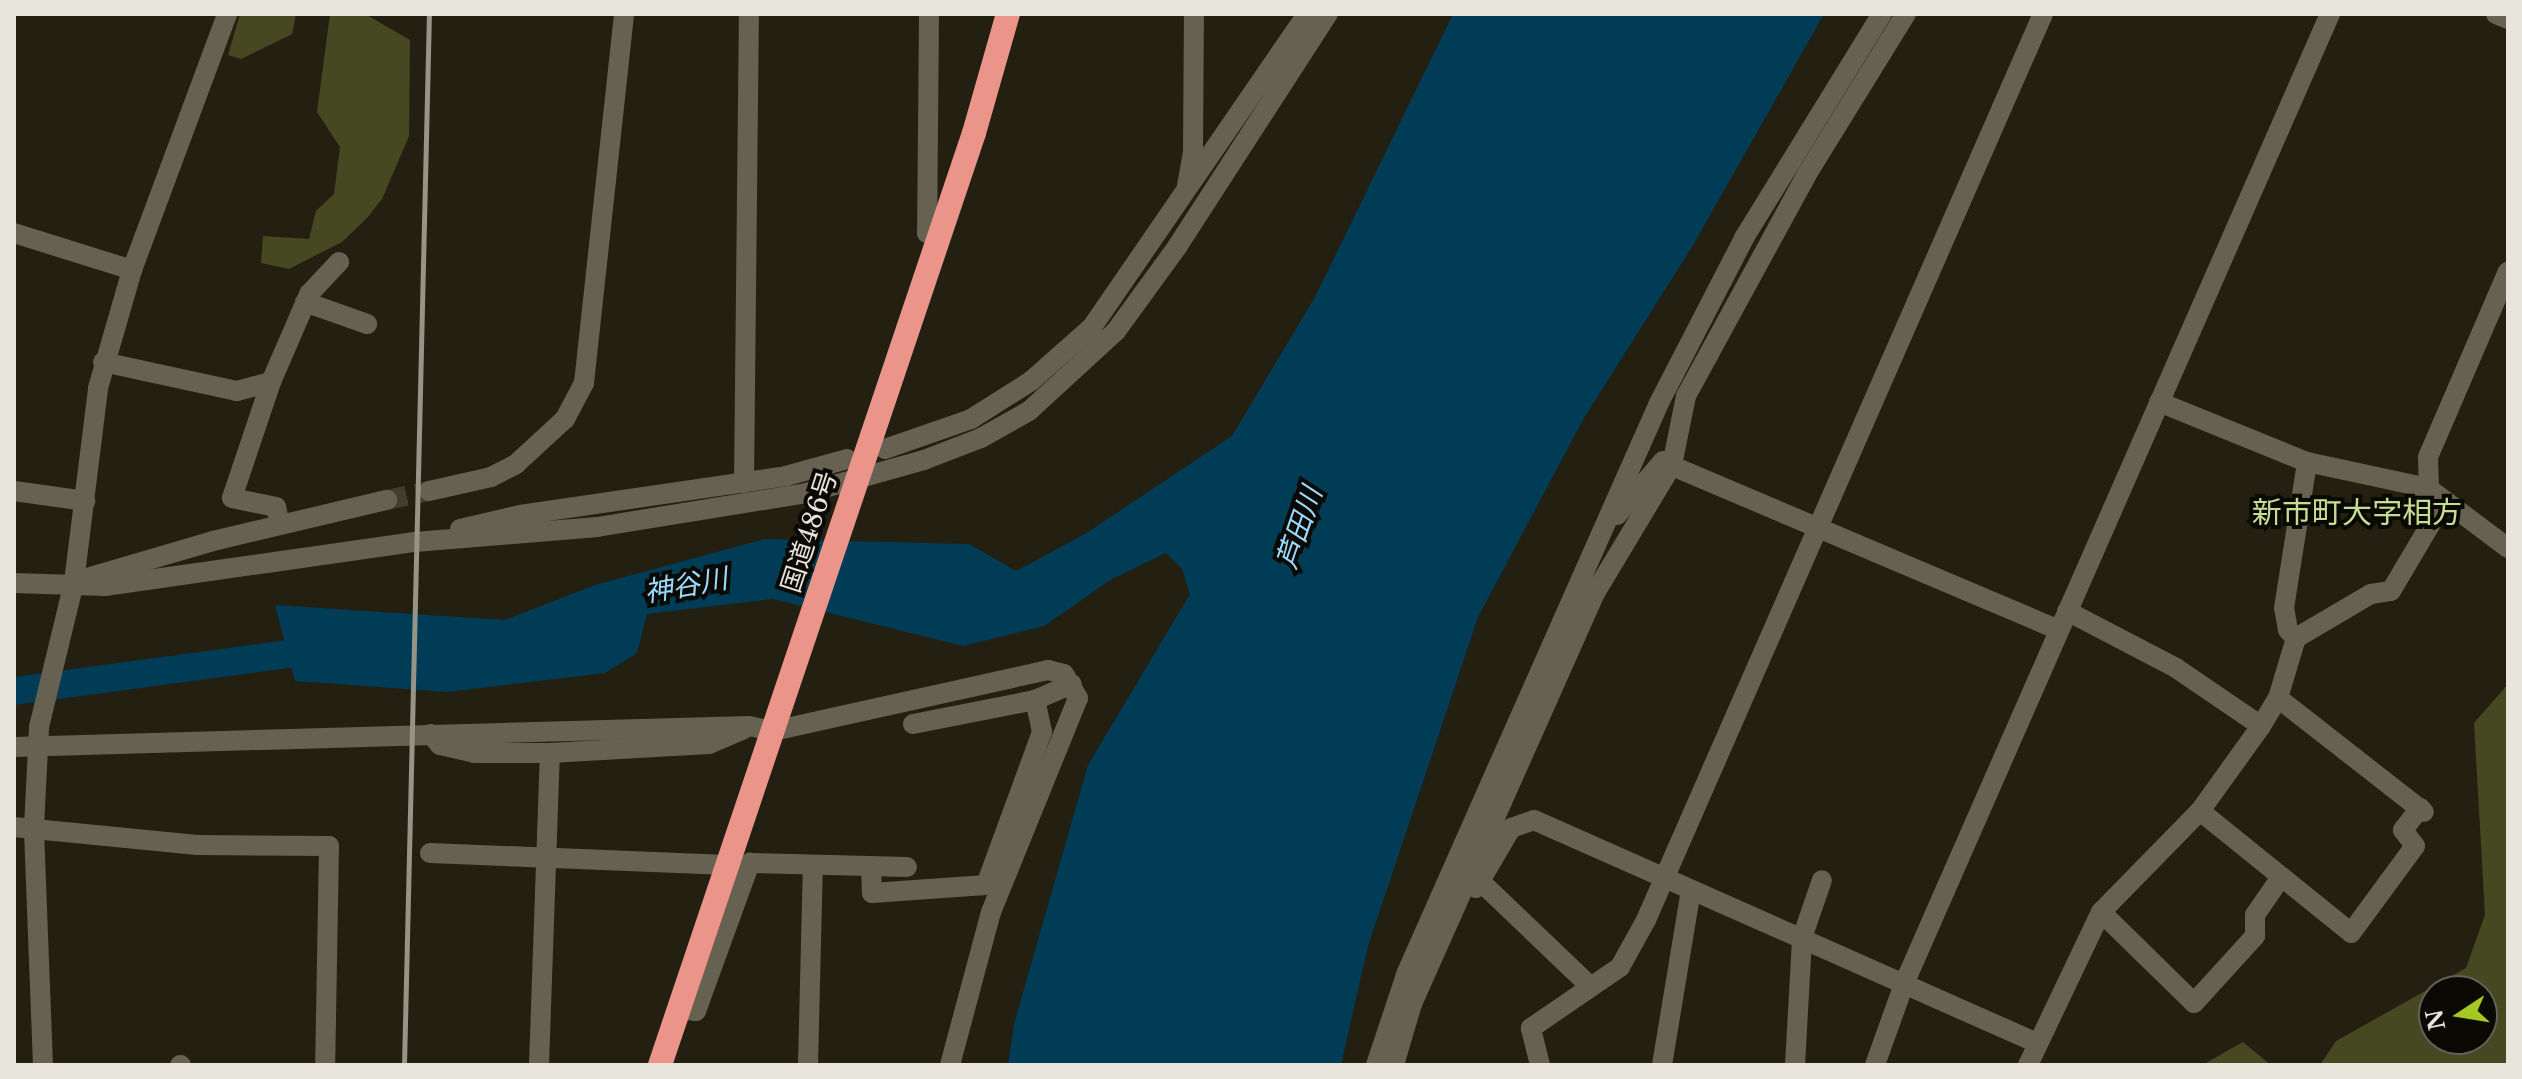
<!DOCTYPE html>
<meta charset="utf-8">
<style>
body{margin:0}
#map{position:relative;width:2522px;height:1079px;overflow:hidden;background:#242011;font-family:"Libre Baskerville","Noto Sans JP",serif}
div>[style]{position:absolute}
.green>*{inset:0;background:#454821}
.water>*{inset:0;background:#003c56}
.river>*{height:28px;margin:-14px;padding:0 14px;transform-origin:14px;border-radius:14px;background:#003c56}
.minor-tunnel>*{height:20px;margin-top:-10px;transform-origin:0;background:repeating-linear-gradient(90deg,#413d2f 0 20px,transparent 0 30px)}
.minor>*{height:20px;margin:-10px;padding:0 10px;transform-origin:10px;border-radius:10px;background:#666150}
.highway>*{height:24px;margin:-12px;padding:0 12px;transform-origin:12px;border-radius:12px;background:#ea948a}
.rail>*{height:5px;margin:-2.5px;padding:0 2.5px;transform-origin:2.5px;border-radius:2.5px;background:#969387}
span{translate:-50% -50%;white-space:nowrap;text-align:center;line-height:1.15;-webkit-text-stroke:8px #0b0904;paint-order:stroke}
.street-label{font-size:26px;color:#e7e4db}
.water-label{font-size:28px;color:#9bdafe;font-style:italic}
.quarter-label{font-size:30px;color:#c7dd93}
.frame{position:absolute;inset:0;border:16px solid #e7e4db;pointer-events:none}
.north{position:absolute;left:2418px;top:975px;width:80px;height:80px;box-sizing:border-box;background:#0b0904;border:2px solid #63615a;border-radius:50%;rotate:258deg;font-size:22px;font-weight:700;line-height:32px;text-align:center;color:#e7e4db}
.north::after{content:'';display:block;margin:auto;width:28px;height:36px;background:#a5c822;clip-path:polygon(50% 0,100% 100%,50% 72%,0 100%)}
</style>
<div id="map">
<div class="green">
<i style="clip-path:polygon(240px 14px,296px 14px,292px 34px,241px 59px,228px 55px)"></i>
<i style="clip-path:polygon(330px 14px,365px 14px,410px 40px,409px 136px,382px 199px,367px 218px,342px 242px,289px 269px,261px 263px,263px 236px,309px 239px,316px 211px,334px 194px,340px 147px,317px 112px)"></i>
<i style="clip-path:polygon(evenodd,2508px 684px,2508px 1065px,2320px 1065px,2336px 1041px,2466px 968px,2485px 915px,2474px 723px,2508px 684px,2482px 991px,2482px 1039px,2434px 1039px,2434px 991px,2482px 991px)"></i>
<i style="clip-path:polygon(2243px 1042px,2271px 1065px,2202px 1065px)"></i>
</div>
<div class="water">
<i style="clip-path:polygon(1453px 14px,1824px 14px,1692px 247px,1584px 418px,1478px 617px,1368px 946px,1341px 1065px,1008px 1065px,1014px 1024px,1088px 765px,1190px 594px,1182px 569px,1166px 553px,1112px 579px,1044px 626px,963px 646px,773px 599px,647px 614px,637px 653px,605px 673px,447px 692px,295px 681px,275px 605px,505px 620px,595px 585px,765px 539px,969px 544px,1016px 571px,1085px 534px,1232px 436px,1315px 297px)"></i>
</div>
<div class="river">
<i style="left:14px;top:691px;width:277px;rotate:-7.7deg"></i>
<i style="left:289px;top:654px;width:36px;rotate:3deg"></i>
</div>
<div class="minor-tunnel">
<i style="left:387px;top:500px;width:43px;rotate:-12.1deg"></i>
</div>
<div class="minor">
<i style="left:929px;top:14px;width:219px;rotate:90.5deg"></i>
<i style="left:927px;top:233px;width:12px;rotate:24deg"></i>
<i style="left:2496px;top:14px;width:13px;rotate:23deg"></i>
<i style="left:1187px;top:186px;width:36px;rotate:-80deg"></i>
<i style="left:1193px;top:151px;width:137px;rotate:-89.6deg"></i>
<i style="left:14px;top:233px;width:124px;rotate:17.4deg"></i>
<i style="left:305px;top:302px;width:66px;rotate:19.5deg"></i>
<i style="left:103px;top:362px;width:137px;rotate:12.2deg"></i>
<i style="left:237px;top:391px;width:35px;rotate:-15deg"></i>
<i style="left:271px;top:382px;width:96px;rotate:-66.6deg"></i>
<i style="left:309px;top:294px;width:44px;rotate:-46.8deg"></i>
<i style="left:271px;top:382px;width:122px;rotate:108.6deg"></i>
<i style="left:232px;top:498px;width:45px;rotate:11.6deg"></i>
<i style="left:276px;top:507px;width:18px;rotate:77deg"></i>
<i style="left:2159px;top:402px;width:160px;rotate:22.1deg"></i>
<i style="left:2307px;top:462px;width:124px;rotate:12.1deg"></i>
<i style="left:2428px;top:488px;width:100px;rotate:36.9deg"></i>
<i style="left:885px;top:449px;width:91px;rotate:-19.2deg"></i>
<i style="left:971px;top:419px;width:71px;rotate:-32.3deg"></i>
<i style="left:1031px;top:381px;width:81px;rotate:-41.5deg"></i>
<i style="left:1092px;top:327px;width:380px;rotate:-55.5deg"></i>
<i style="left:1663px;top:462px;width:430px;rotate:23deg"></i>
<i style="left:744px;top:483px;width:469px;rotate:-89.4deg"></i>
<i style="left:14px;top:491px;width:72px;rotate:8deg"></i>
<i style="left:429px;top:491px;width:64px;rotate:-12.7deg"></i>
<i style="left:491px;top:477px;width:28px;rotate:-27deg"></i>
<i style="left:516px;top:464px;width:67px;rotate:-42.6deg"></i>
<i style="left:565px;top:419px;width:41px;rotate:-62.2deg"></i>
<i style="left:584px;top:383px;width:371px;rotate:-83.8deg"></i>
<i style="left:1617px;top:515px;width:71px;rotate:-49.6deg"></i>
<i style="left:460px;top:529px;width:62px;rotate:-13.1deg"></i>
<i style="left:520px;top:515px;width:269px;rotate:-8.3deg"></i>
<i style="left:786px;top:476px;width:63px;rotate:-15.6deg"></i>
<i style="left:90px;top:577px;width:128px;rotate:-16.3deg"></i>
<i style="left:213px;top:541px;width:179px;rotate:-13.3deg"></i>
<i style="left:14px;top:583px;width:91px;rotate:1.9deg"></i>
<i style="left:105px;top:586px;width:313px;rotate:-8.1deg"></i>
<i style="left:415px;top:542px;width:183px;rotate:-4.7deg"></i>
<i style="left:597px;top:527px;width:212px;rotate:-9.2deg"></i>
<i style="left:806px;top:493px;width:123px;rotate:-15.6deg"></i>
<i style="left:924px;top:460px;width:61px;rotate:-21.1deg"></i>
<i style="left:981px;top:438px;width:55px;rotate:-29.4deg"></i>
<i style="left:1029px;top:411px;width:118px;rotate:-42.6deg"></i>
<i style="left:1116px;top:331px;width:104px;rotate:-54deg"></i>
<i style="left:1177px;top:247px;width:278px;rotate:-57.1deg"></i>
<i style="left:2067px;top:611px;width:123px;rotate:27.6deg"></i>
<i style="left:2176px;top:668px;width:103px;rotate:34.3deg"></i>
<i style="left:2296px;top:638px;width:11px;rotate:-135deg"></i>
<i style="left:2288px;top:630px;width:22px;rotate:-100deg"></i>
<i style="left:2284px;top:608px;width:148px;rotate:-81deg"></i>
<i style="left:2278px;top:698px;width:185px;rotate:38deg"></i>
<i style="left:913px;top:724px;width:124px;rotate:-11.1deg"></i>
<i style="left:431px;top:734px;width:14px;rotate:51deg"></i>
<i style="left:440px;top:745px;width:35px;rotate:13deg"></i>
<i style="left:474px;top:753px;width:76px"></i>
<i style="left:550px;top:753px;width:159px;rotate:-3.2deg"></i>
<i style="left:709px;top:744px;width:38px;rotate:-23deg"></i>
<i style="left:14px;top:747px;width:735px;rotate:-1.64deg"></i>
<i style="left:749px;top:726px;width:25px;rotate:12deg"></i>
<i style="left:773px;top:731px;width:282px;rotate:-12.5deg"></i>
<i style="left:1048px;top:670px;width:16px;rotate:14deg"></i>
<i style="left:1064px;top:674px;width:28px;rotate:60deg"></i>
<i style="left:1078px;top:698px;width:231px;rotate:112.1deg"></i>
<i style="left:991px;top:912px;width:158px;rotate:105deg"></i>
<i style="left:2200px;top:811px;width:194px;rotate:38.9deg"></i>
<i style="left:2351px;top:933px;width:108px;rotate:-53.7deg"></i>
<i style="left:2415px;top:846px;width:20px;rotate:-127deg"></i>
<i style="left:2403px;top:830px;width:28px;rotate:-52deg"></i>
<i style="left:14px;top:827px;width:184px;rotate:5.6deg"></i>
<i style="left:197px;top:845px;width:132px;rotate:0.4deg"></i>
<i style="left:329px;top:846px;width:219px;rotate:91deg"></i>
<i style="left:430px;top:853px;width:298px;rotate:2.3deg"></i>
<i style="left:871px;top:866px;width:27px;rotate:88deg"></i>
<i style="left:872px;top:893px;width:114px;rotate:-4deg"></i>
<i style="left:986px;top:885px;width:163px;rotate:-69.9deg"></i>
<i style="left:1042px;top:732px;width:33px;rotate:-102deg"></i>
<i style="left:1035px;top:700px;width:40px;rotate:-23.4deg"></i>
<i style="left:1480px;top:881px;width:152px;rotate:43.7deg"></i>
<i style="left:1476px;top:888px;width:69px;rotate:-59.7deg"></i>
<i style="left:1511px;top:828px;width:24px;rotate:-19deg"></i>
<i style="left:1534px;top:820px;width:550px;rotate:23.91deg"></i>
<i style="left:2101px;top:912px;width:130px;rotate:44.4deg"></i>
<i style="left:2194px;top:1003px;width:91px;rotate:-47.7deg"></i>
<i style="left:2255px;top:936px;width:21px;rotate:-90deg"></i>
<i style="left:2255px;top:915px;width:46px;rotate:-55.6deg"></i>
<i style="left:679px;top:1009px;width:17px;rotate:7deg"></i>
<i style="left:696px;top:1011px;width:158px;rotate:-70deg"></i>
<i style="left:750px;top:863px;width:157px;rotate:1.5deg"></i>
<i style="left:43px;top:1065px;width:238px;rotate:-92.2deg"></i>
<i style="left:34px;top:827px;width:100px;rotate:-87.1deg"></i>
<i style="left:39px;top:727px;width:149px;rotate:-76.4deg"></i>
<i style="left:74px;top:582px;width:195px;rotate:-82.9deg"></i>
<i style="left:98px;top:388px;width:123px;rotate:-73.9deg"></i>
<i style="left:132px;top:270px;width:273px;rotate:-69.6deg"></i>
<i style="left:180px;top:1065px;width:1px"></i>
<i style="left:539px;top:1065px;width:312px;rotate:-88deg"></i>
<i style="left:808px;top:1065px;width:200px;rotate:-88.6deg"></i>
<i style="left:1376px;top:1065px;width:98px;rotate:-71.6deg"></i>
<i style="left:1407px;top:972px;width:622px;rotate:-66.11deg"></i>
<i style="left:1659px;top:403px;width:186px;rotate:-62.7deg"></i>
<i style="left:1744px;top:238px;width:263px;rotate:-58.4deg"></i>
<i style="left:1394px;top:1065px;width:64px;rotate:-73.6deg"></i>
<i style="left:1412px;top:1004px;width:450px;rotate:-66deg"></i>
<i style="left:1595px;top:593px;width:149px;rotate:-59deg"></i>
<i style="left:1672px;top:465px;width:70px;rotate:-78.5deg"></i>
<i style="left:1686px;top:396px;width:253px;rotate:-61.4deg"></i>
<i style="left:1807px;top:174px;width:188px;rotate:-58.3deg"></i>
<i style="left:1540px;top:1065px;width:38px;rotate:-104deg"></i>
<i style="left:1531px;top:1028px;width:108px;rotate:-34.4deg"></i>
<i style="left:1620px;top:967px;width:54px;rotate:-61deg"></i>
<i style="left:1646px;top:920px;width:989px;rotate:-66.34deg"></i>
<i style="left:1662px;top:1065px;width:177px;rotate:-80.6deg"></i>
<i style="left:1795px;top:1065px;width:127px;rotate:-86.8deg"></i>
<i style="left:1802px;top:938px;width:61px;rotate:-71deg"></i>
<i style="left:1875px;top:1065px;width:86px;rotate:-70.3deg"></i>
<i style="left:1904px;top:984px;width:1059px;rotate:-66.29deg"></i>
<i style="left:2028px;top:1065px;width:170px;rotate:-64.5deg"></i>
<i style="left:2101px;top:912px;width:141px;rotate:-45.6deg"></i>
<i style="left:2200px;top:811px;width:105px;rotate:-54.3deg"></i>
<i style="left:2261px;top:726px;width:33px;rotate:-59deg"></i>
<i style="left:2278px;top:698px;width:63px;rotate:-73.3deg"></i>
<i style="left:2296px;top:638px;width:87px;rotate:-30.4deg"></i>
<i style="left:2371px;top:594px;width:20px;rotate:-9deg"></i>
<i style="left:2391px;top:591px;width:77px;rotate:-59.4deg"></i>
<i style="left:2430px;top:525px;width:68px;rotate:-91.7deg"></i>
<i style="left:2428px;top:457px;width:202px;rotate:-66.7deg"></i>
</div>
<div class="highway">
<i style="left:660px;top:1065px;width:983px;rotate:-71.38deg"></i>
<i style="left:974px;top:133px;width:124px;rotate:-74.1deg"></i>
</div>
<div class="rail">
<i style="left:404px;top:1065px;width:1051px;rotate:-88.64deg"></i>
</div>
<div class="street-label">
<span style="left:810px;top:532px;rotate:-72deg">国道486号</span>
</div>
<div class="water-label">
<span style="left:1300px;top:528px;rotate:-71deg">芦田川</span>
<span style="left:686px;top:586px;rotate:-10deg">神谷川</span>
</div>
<div class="quarter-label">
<span style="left:2357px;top:513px">新市町大字相方</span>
</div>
<div class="frame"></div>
<div class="north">N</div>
</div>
